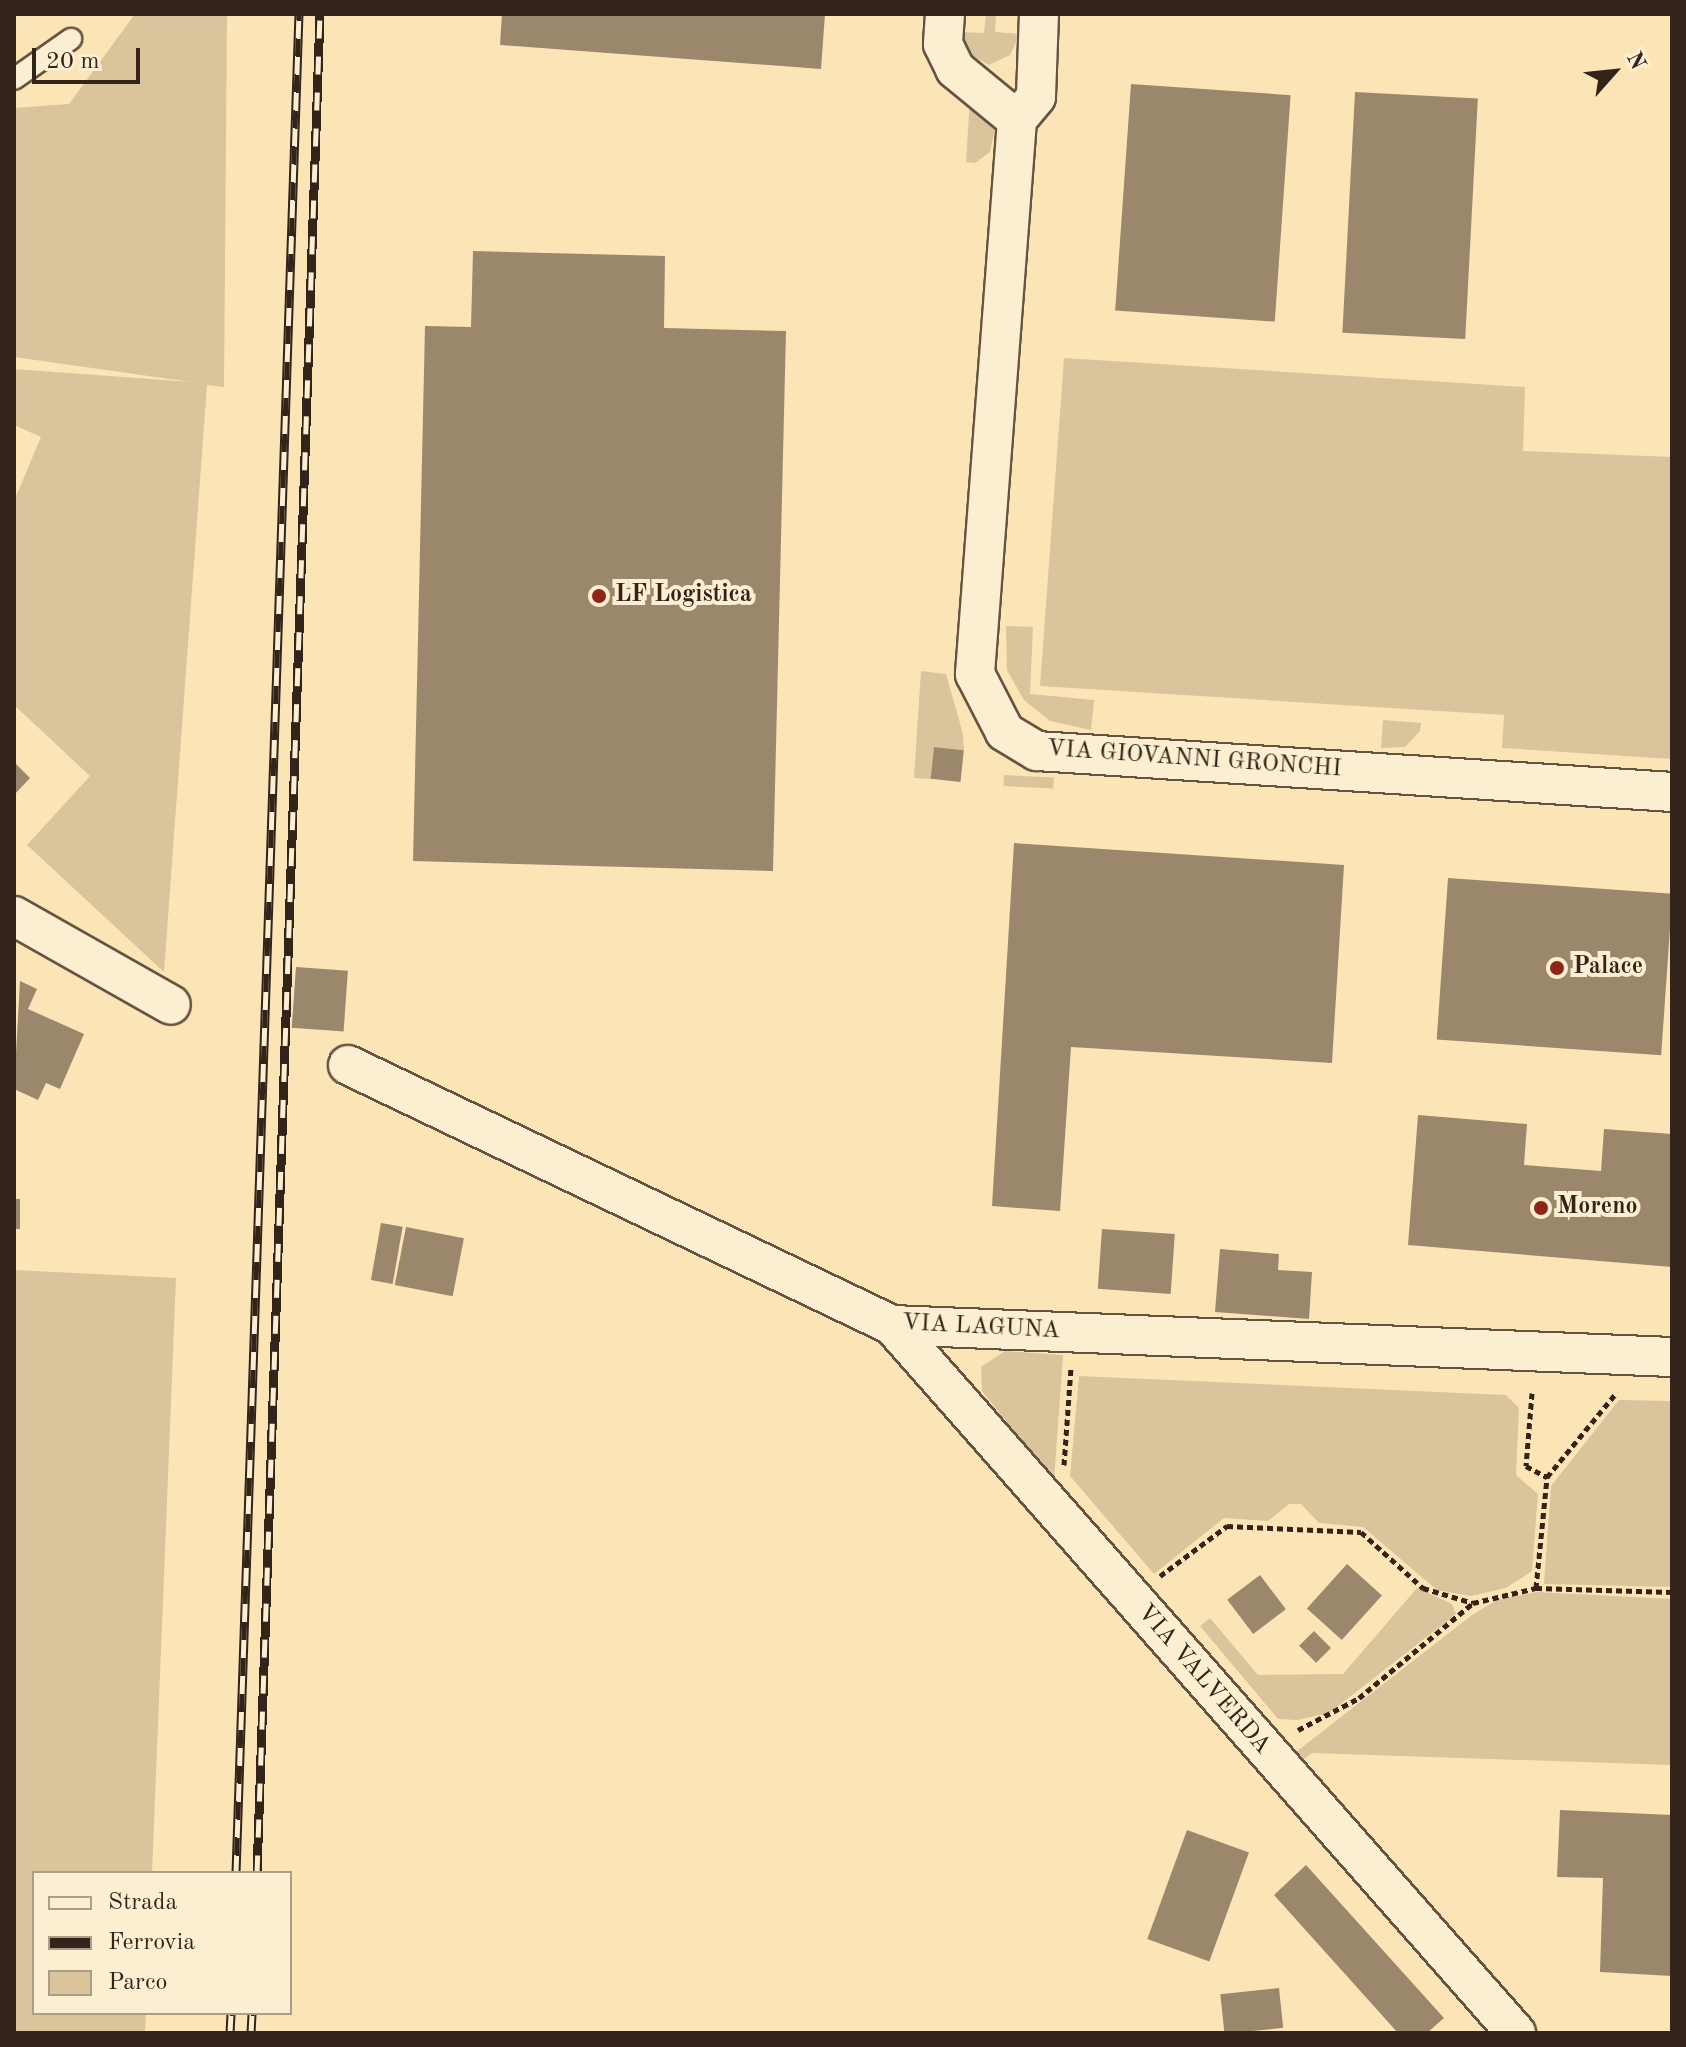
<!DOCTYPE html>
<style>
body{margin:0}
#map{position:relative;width:1686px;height:2047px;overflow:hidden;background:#fbe5b7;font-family:"Old Standard TT",serif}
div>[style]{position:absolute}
.green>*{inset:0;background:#d9c49c;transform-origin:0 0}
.building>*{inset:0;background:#9b886c;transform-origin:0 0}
.path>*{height:5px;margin-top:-2.5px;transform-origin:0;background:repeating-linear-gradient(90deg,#33241b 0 6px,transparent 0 10px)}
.roads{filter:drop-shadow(2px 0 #655442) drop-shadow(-2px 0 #655442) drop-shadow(0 2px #655442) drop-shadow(0 -2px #655442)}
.lane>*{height:20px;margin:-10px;padding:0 10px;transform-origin:10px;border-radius:10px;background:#fceed0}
.street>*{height:38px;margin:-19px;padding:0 19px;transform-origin:19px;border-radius:19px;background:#fceed0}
.rail>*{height:9px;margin-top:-4.5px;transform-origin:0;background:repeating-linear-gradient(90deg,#fceed0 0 18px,#33241b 0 36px);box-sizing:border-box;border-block:2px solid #33241b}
.dots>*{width:22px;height:22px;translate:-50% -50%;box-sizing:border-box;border:4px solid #fceed0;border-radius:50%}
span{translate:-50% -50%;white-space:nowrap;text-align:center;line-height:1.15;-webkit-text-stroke:8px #fceed0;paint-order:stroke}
.poi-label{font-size:24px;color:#33241b;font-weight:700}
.left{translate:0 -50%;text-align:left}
.street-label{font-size:24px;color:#33241b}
.frame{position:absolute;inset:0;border:16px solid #33241b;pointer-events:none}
.legend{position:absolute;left:32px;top:1871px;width:260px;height:144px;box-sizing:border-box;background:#fceed0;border:2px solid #ac9d88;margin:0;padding:10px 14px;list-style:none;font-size:24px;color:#33241b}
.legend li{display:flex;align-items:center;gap:16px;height:40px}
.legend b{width:40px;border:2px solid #ac9d88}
.north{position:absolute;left:1574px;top:32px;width:80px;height:80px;-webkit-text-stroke:6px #fceed0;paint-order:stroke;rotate:63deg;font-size:22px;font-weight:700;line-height:32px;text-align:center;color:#33241b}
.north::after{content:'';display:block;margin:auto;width:28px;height:36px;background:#33241b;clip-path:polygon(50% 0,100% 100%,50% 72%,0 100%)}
.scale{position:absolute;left:32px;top:48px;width:108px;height:36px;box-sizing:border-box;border:4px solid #33241b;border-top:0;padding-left:10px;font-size:24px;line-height:28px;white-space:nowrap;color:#33241b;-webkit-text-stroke:6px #fceed0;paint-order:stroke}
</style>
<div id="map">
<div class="green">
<i style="clip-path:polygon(135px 14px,227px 14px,224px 387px,207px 385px,164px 972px,27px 845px,90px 776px,14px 705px,14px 501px,41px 437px,14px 425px,14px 369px,191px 382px,14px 357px,14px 108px,69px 104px)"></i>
<i style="clip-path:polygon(986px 14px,996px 14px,995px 32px,1020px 34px,1010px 55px,989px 65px,966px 52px,959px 32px,984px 33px)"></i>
<i style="clip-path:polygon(970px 98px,995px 128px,990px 152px,975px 163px,966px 162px)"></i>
<i style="clip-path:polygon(1064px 358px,1525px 387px,1523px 451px,1672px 457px,1672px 759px,1502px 748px,1504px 715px,1040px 686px)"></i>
<i style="clip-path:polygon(1006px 626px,1033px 627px,1030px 694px,1094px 700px,1091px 730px,1050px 721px,1024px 700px,1007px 670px)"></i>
<i style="clip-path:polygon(921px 671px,946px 674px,963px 734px,964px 750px,934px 747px,931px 779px,914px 778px)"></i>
<i style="clip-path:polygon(1383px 720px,1421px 723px,1420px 731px,1405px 747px,1381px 748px)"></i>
<i style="left:1004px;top:775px;width:50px;height:11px;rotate:3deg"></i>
<i style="clip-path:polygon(14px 1270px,176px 1278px,152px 1873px,34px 1873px,34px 2013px,146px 2013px,145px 2033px,14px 2033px)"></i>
<i style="clip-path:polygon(1005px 1351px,1063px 1355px,1054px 1481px,982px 1391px,981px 1367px)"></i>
<i style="clip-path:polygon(1079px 1376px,1506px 1395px,1519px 1408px,1516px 1475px,1538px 1494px,1532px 1571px,1506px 1588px,1471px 1596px,1437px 1590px,1363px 1527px,1319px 1523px,1301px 1504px,1289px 1504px,1268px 1521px,1224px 1518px,1154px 1574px,1070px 1476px)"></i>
<i style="clip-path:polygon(1619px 1400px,1672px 1401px,1672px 1587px,1544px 1584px,1551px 1486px)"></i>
<i style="clip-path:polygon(1417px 1588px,1452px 1604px,1456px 1614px,1329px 1713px,1297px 1720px,1278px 1719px,1200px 1626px,1210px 1618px,1258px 1675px,1343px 1674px)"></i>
<i style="clip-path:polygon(1537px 1592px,1672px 1599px,1672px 1765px,1312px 1753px,1303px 1760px,1296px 1752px,1472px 1615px,1497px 1600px)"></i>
</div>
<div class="building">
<i style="clip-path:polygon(502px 14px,825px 14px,821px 69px,500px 45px)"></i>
<i style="left:1131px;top:84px;width:160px;height:227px;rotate:4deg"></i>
<i style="left:1355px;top:92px;width:123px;height:241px;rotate:3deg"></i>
<i style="clip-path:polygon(473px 251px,665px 256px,664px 328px,786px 331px,773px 871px,413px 861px,425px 326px,471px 327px)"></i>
<i style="left:934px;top:747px;width:30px;height:32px;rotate:6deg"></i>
<i style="clip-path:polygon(14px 762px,30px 778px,14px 795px)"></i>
<i style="clip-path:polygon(1014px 843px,1344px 865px,1332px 1063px,1071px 1047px,1060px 1211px,992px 1206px)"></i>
<i style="left:1448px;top:878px;width:225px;height:162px;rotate:4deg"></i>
<i style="left:296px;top:967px;width:52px;height:61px;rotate:4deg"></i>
<i style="clip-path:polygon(20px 981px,37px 989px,28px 1009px,84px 1034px,60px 1089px,46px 1083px,38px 1100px,14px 1089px)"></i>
<i style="clip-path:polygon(1418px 1115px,1527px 1124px,1524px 1165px,1601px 1171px,1604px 1129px,1672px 1134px,1672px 1267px,1408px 1245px)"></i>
<i style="left:14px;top:1199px;width:6px;height:30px"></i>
<i style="left:381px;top:1223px;width:22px;height:58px;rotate:10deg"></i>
<i style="left:406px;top:1227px;width:59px;height:59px;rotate:11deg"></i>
<i style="left:1102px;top:1229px;width:73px;height:60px;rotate:4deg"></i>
<i style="clip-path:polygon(1220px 1249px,1279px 1254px,1278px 1270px,1312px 1272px,1309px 1319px,1215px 1312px)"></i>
<i style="left:1347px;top:1564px;width:47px;height:60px;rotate:42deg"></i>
<i style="left:1260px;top:1575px;width:43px;height:41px;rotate:53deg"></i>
<i style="left:1314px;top:1631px;width:24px;height:21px;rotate:45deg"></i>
<i style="clip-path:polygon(1560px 1810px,1672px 1815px,1672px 1976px,1600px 1972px,1603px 1878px,1557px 1877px)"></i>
<i style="left:1187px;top:1830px;width:66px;height:116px;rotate:20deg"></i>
<i style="clip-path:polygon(1306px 1865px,1444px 2018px,1427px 2033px,1398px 2033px,1274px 1895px)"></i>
<i style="left:1279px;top:1988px;width:40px;height:59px;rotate:84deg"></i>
</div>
<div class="path">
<i style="left:1532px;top:1393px;width:73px;rotate:94.7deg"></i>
<i style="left:1526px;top:1466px;width:24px;rotate:28deg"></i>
<i style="left:1064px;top:1465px;width:98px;rotate:-85.9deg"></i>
<i style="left:1160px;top:1576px;width:84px;rotate:-36.7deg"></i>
<i style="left:1227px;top:1526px;width:134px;rotate:2.6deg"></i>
<i style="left:1361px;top:1532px;width:84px;rotate:42.1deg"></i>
<i style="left:1423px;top:1588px;width:52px;rotate:16.7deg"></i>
<i style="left:1536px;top:1588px;width:112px;rotate:-84.3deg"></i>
<i style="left:1547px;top:1477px;width:110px;rotate:-50.5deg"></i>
<i style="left:1298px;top:1730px;width:69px;rotate:-27.7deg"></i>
<i style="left:1359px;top:1698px;width:148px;rotate:-39.8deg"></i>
<i style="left:1473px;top:1603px;width:65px;rotate:-13.4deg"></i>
<i style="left:1536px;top:1588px;width:136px;rotate:1.7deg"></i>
</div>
<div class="roads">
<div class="lane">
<i style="left:14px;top:79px;width:70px;rotate:-35.1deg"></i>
</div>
<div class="street">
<i style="left:945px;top:14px;width:30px;rotate:94deg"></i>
<i style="left:943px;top:44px;width:28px;rotate:64deg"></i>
<i style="left:955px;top:69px;width:80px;rotate:39.4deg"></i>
<i style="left:1039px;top:14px;width:83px;rotate:92.1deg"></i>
<i style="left:1036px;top:97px;width:30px;rotate:130deg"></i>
<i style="left:1017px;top:120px;width:556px;rotate:94.34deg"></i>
<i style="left:975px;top:674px;width:65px;rotate:62.7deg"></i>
<i style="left:1005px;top:732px;width:37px;rotate:31deg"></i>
<i style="left:1037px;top:751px;width:636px;rotate:3.69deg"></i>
<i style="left:14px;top:916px;width:180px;rotate:29.5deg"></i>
<i style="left:348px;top:1065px;width:603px;rotate:25.55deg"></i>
<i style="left:892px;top:1325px;width:781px;rotate:2.35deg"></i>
<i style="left:892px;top:1325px;width:944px;rotate:48.61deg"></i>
</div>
</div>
<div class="rail">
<i style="left:236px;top:1873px;width:1860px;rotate:-88.06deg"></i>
<i style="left:257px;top:1873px;width:1860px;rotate:-88.06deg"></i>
<i style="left:230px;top:2033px;width:20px;rotate:-87deg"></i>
<i style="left:251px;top:2033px;width:20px;rotate:-87deg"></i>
</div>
<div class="dots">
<i style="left:599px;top:596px;background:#8f2418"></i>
<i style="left:1557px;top:968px;background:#8f2418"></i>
<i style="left:1541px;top:1208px;background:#8f2418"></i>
</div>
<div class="poi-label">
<span class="left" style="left:615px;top:596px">LF Logistica</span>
<span class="left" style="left:1573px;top:968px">Palace</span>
<span class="left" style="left:1557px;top:1208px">Moreno</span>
</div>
<div class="street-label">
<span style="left:1194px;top:760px;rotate:4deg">VIA GIOVANNI GRONCHI</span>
<span style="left:981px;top:1328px;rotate:3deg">VIA LAGUNA</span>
<span style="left:1203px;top:1680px;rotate:49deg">VIA VALVERDA</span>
</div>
<div class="frame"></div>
<ul class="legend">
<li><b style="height:10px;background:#fceed0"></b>Strada</li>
<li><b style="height:10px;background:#33241b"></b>Ferrovia</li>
<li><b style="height:22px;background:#d9c49c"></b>Parco</li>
</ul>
<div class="north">N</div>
<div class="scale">20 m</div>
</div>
